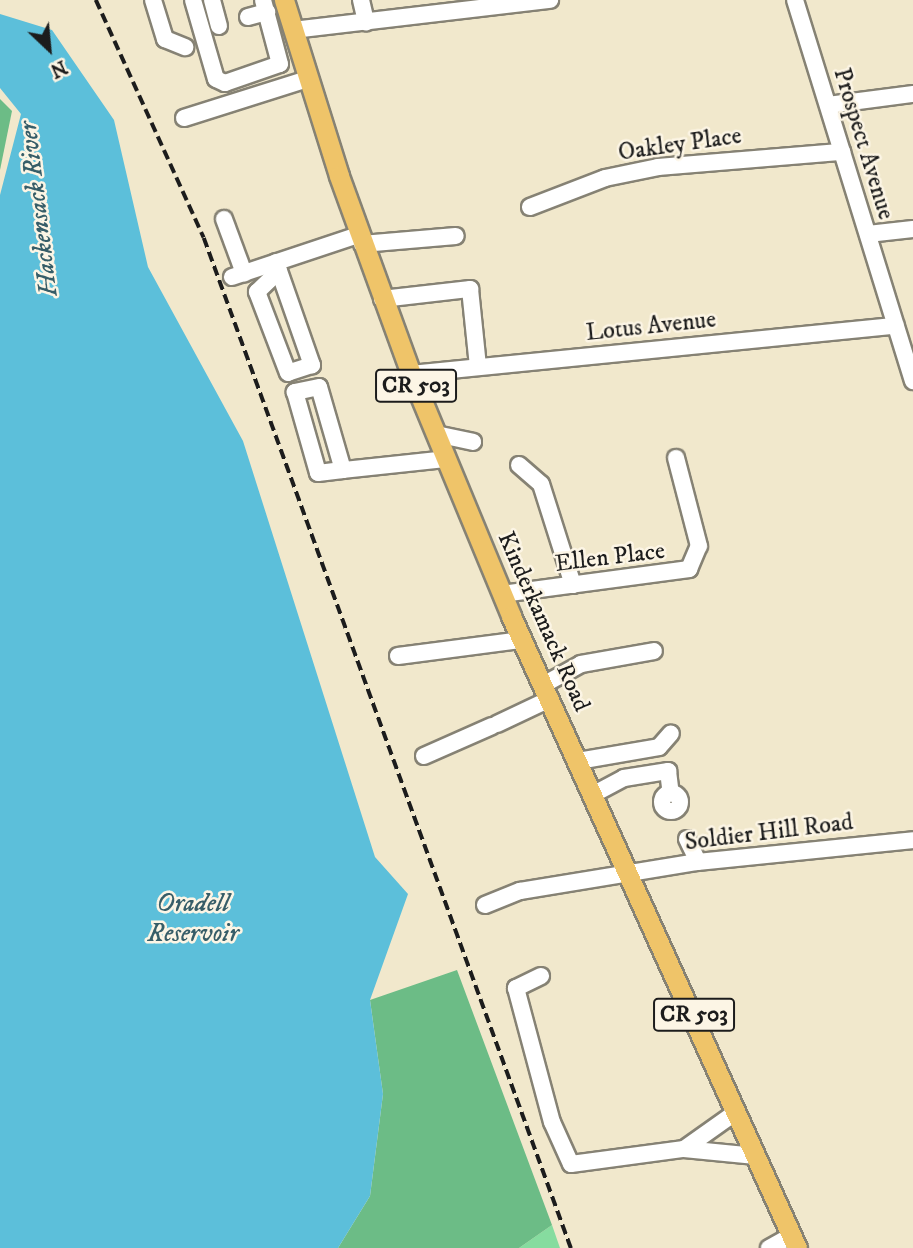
<!DOCTYPE html>
<style>
body{margin:0}
#map{position:relative;width:913px;height:1248px;overflow:hidden;background:#f1e8cc;font-family:"IM FELL DW Pica",serif}
div>[style]{position:absolute}
.green>*{inset:0;background:#86dc9f}
.forest>*{inset:0;background:#6cbc86}
.water>*{inset:0;background:#5cbfda}
.roads{filter:drop-shadow(2px 0 #868274) drop-shadow(-2px 0 #868274) drop-shadow(0 2px #868274) drop-shadow(0 -2px #868274)}
.minor>*{height:16px;margin:-8px;padding:0 8px;transform-origin:8px;border-radius:8px;background:#fff}
.minor>.ring{margin:-8px;padding:0;box-sizing:content-box;background:none;border:16px solid #fff;border-radius:50%}
.major>*{height:19px;margin:-9.5px;padding:0 9.5px;transform-origin:9.5px;border-radius:9.5px;background:#efc469}
.rail>*{height:3.5px;margin-top:-1.75px;transform-origin:0;background:repeating-linear-gradient(90deg,#1c1c1c 0 10px,transparent 0 15px)}
span{translate:-50% -50%;white-space:nowrap;text-align:center;line-height:1.15;-webkit-text-stroke:5px #fcf5e5;paint-order:stroke}
.shield-label span{padding:2px 5px;background:#fcf5e5;border:2px solid;border-radius:5px;-webkit-text-stroke-width:0}
.shield-label{font-size:23px;color:#1c1c1c;font-weight:700}
.street-label{font-size:24px;color:#1c1c1c}
.water-label{font-size:26px;color:#365d68;font-style:italic}
.north{position:absolute;left:14px;top:14px;width:70px;height:70px;-webkit-text-stroke:5px #fcf5e5;paint-order:stroke;rotate:154deg;font-size:19px;font-weight:700;line-height:28px;text-align:center;color:#1c1c1c}
.north::after{content:'';display:block;margin:auto;width:24px;height:32px;background:#1c1c1c;clip-path:polygon(50% 0,100% 100%,50% 72%,0 100%)}
</style>
<div id="map">
<div class="green">
<i style="clip-path:polygon(552px 1225px,560px 1248px,519px 1248px)"></i>
</div>
<div class="forest">
<i style="clip-path:polygon(0 99px,12px 111px,0 170px)"></i>
<i style="clip-path:polygon(457px 970px,552px 1225px,519px 1248px,338px 1248px,370px 1196px,383px 1094px,370px 1000px)"></i>
</div>
<div class="water">
<i style="clip-path:polygon(0 14px,52px 30px,114px 120px,148px 267px,243px 441px,375px 857px,408px 894px,370px 1000px,383px 1094px,370px 1196px,338px 1248px,0 1248px,0 195px,21px 114px,0 88px)"></i>
</div>
<div class="roads">
<div class="minor">
<i style="left:153px;top:0;width:41px;rotate:72.9deg"></i>
<i style="left:165px;top:39px;width:22px;rotate:22deg"></i>
<i style="left:193px;top:0;width:82px;rotate:73.8deg"></i>
<i style="left:216px;top:79px;width:10px;rotate:24deg"></i>
<i style="left:225px;top:83px;width:58px;rotate:-19.1deg"></i>
<i style="left:280px;top:64px;width:66px;rotate:-104.9deg"></i>
<i style="left:212px;top:0;width:27px;rotate:75deg"></i>
<i style="left:361px;top:0;width:23px;rotate:77deg"></i>
<i style="left:795px;top:0;width:399px;rotate:72.8deg"></i>
<i style="left:248px;top:17px;width:20px;rotate:-15deg"></i>
<i style="left:293px;top:30px;width:259px;rotate:-6.7deg"></i>
<i style="left:828px;top:105px;width:86px;rotate:-7.4deg"></i>
<i style="left:184px;top:118px;width:130px;rotate:-17.5deg"></i>
<i style="left:530px;top:207px;width:80px;rotate:-21.1deg"></i>
<i style="left:605px;top:178px;width:54px;rotate:-11.7deg"></i>
<i style="left:658px;top:167px;width:185px;rotate:-4.7deg"></i>
<i style="left:224px;top:219px;width:58px;rotate:69.7deg"></i>
<i style="left:868px;top:234px;width:45px;rotate:-6.3deg"></i>
<i style="left:362px;top:244px;width:94px;rotate:-4.9deg"></i>
<i style="left:276px;top:262px;width:9px;rotate:72deg"></i>
<i style="left:279px;top:271px;width:100px;rotate:70.7deg"></i>
<i style="left:312px;top:365px;width:25px;rotate:162deg"></i>
<i style="left:288px;top:373px;width:87px;rotate:-110.9deg"></i>
<i style="left:257px;top:292px;width:30px;rotate:-44deg"></i>
<i style="left:232px;top:277px;width:133px;rotate:-18.4deg"></i>
<i style="left:382px;top:299px;width:89px;rotate:-6.5deg"></i>
<i style="left:470px;top:289px;width:78px;rotate:84.1deg"></i>
<i style="left:411px;top:374px;width:487px;rotate:-5.7deg"></i>
<i style="left:436px;top:434px;width:38px;rotate:12deg"></i>
<i style="left:519px;top:465px;width:29px;rotate:41deg"></i>
<i style="left:541px;top:484px;width:106px;rotate:72.4deg"></i>
<i style="left:343px;top:470px;width:86px;rotate:-106.1deg"></i>
<i style="left:319px;top:387px;width:25px;rotate:168deg"></i>
<i style="left:295px;top:392px;width:84px;rotate:74.1deg"></i>
<i style="left:318px;top:473px;width:25px;rotate:-7deg"></i>
<i style="left:343px;top:470px;width:104px;rotate:-6.1deg"></i>
<i style="left:502px;top:594px;width:189px;rotate:-7.6deg"></i>
<i style="left:689px;top:569px;width:25px;rotate:-67deg"></i>
<i style="left:699px;top:546px;width:91px;rotate:-104.6deg"></i>
<i style="left:398px;top:656px;width:125px;rotate:-7.4deg"></i>
<i style="left:543px;top:685px;width:43px;rotate:-28.9deg"></i>
<i style="left:581px;top:664px;width:74px;rotate:-10.1deg"></i>
<i style="left:497px;top:724px;width:59px;rotate:-25.3deg"></i>
<i style="left:424px;top:756px;width:74px;rotate:-23.8deg"></i>
<i style="left:578px;top:761px;width:82px;rotate:-9.8deg"></i>
<i style="left:659px;top:747px;width:18px;rotate:-49deg"></i>
<i class="ring" style="left:662px;top:793px;width:2px;height:2px"></i>
<i style="left:594px;top:794px;width:34px;rotate:-28deg"></i>
<i style="left:624px;top:778px;width:45px;rotate:-9deg"></i>
<i style="left:668px;top:771px;width:23px;rotate:83deg"></i>
<i style="left:687px;top:839px;width:25px;rotate:64deg"></i>
<i style="left:485px;top:905px;width:38px;rotate:-22deg"></i>
<i style="left:520px;top:891px;width:180px;rotate:-9.3deg"></i>
<i style="left:698px;top:862px;width:216px;rotate:-5.8deg"></i>
<i style="left:541px;top:976px;width:28px;rotate:154deg"></i>
<i style="left:516px;top:988px;width:139px;rotate:75deg"></i>
<i style="left:552px;top:1122px;width:46px;rotate:65.7deg"></i>
<i style="left:571px;top:1164px;width:114px;rotate:-7.6deg"></i>
<i style="left:684px;top:1149px;width:72px;rotate:5.6deg"></i>
<i style="left:684px;top:1149px;width:64px;rotate:-35.4deg"></i>
<i style="left:769px;top:1248px;width:25px;rotate:-29deg"></i>
</div>
<div class="major">
<i style="left:284px;top:0;width:184px;rotate:72.6deg"></i>
<i style="left:339px;top:176px;width:211px;rotate:70deg"></i>
<i style="left:411px;top:374px;width:262px;rotate:67.5deg"></i>
<i style="left:511px;top:616px;width:694px;rotate:65.65deg"></i>
</div>
</div>
<div class="rail">
<i style="left:96px;top:0;width:261px;rotate:65.6deg"></i>
<i style="left:204px;top:238px;width:1075px;rotate:70.03deg"></i>
</div>
<div class="shield-label">
<span style="left:416px;top:386px">CR 503</span>
<span style="left:694px;top:1015px">CR 503</span>
</div>
<div class="street-label">
<span style="left:863px;top:144px;rotate:73deg">Prospect Avenue</span>
<span style="left:680px;top:145px;rotate:-8deg">Oakley Place</span>
<span style="left:651px;top:327px;rotate:-6deg">Lotus Avenue</span>
<span style="left:610px;top:558px;rotate:-7deg">Ellen Place</span>
<span style="left:543px;top:622px;rotate:66deg">Kinderkamack Road</span>
<span style="left:769px;top:833px;rotate:-7deg">Soldier Hill Road</span>
</div>
<div class="water-label">
<span style="left:39px;top:209px;rotate:-97deg">Hackensack River</span>
<span style="left:193px;top:919px">Oradell<br>Reservoir</span>
</div>
<div class="north">N</div>
</div>
